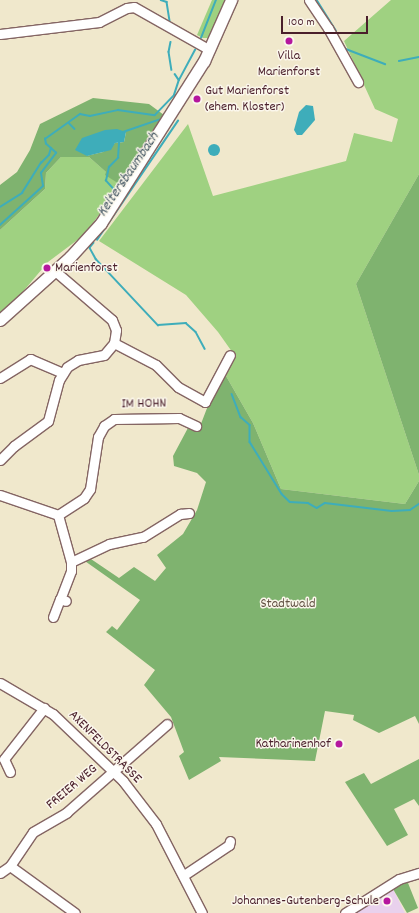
<!DOCTYPE html>
<style>
body{margin:0}
#map{position:relative;width:419px;height:913px;overflow:hidden;background:#f0e8cc;font-family:Dekko,sans-serif}
div>[style]{position:absolute}
.built>*{inset:0;background:#e9d1ed}
.green>*{inset:0;background:#9fd181}
.forest>*{inset:0;background:#7fb36f}
.water>*{inset:0;background:#3eadba}
.round{border-radius:50%}
.stream>*{height:1.5px;margin:-0.75px;padding:0 0.75px;transform-origin:0.75px;border-radius:0.75px;background:#3eadba}
.roads{filter:drop-shadow(1px 0 #846563) drop-shadow(-1px 0 #846563) drop-shadow(0 1px #846563) drop-shadow(0 -1px #846563)}
.minor>*{height:9px;margin:-4.5px;padding:0 4.5px;transform-origin:4.5px;border-radius:4.5px;background:#fff}
.major>*{height:11px;margin:-5.5px;padding:0 5.5px;transform-origin:5.5px;border-radius:5.5px;background:#fff}
.dots>*{width:11px;height:11px;translate:-50% -50%;box-sizing:border-box;border:2px solid #fbf7ec;border-radius:50%}
span{translate:-50% -50%;white-space:nowrap;text-align:center;line-height:1.15;-webkit-text-stroke:3px #fbf7ec;paint-order:stroke}
.poi-label{font-size:14px;color:#4a1f2b}
.left{translate:0 -50%;text-align:left}
.right{translate:-100% -50%;text-align:right}
.street-label{font-size:14px;color:#4a1f2b}
.park-label{font-size:14px;color:#645445}
.water-label{font-size:15px;color:#455864;font-style:italic}
.scale{position:absolute;left:281px;top:16px;width:87px;height:18px;box-sizing:border-box;border:2px solid #4a1f2b;border-top:0;padding-left:5px;font-size:12px;line-height:14px;white-space:nowrap;color:#4a1f2b;-webkit-text-stroke:3px #fbf7ec;paint-order:stroke}
</style>
<div id="map">
<div class="built">
<i style="clip-path:polygon(393px 889px,405px 913px,355px 913px)"></i>
</div>
<div class="green">
<i style="clip-path:polygon(212px 0,225px 0,209px 38px,203px 38px,197px 35px)"></i>
<i style="clip-path:polygon(391px 0,419px 0,419px 174px,356px 284px,419px 475px,419px 481px,405px 504px,281px 489px,253px 423px,222px 369px,235px 356px,218px 332px,186px 295px,99px 241px,188px 124px,213px 196px,346px 161px,354px 133px,392px 142px,398px 119px,375px 109px,344px 41px)"></i>
<i style="clip-path:polygon(61px 157px,89px 157px,121px 185px,84px 235px,48px 262px,15px 301px,0 313px,0 230px,45px 189px,46px 173px)"></i>
</div>
<div class="forest">
<i style="clip-path:polygon(evenodd,93px 98px,149px 104px,164px 115px,121px 185px,105px 175px,106px 172px,89px 157px,61px 157px,46px 173px,45px 189px,0 230px,0 185px,17px 172px,30px 150px,40px 124px,93px 98px,126px 132px,124px 142px,115px 143px,103px 152px,86px 156px,126px 132px)"></i>
<i style="clip-path:polygon(419px 174px,419px 475px,356px 284px)"></i>
<i style="clip-path:polygon(222px 369px,253px 423px,281px 489px,405px 504px,419px 481px,419px 724px,415px 716px,379px 733px,353px 720px,354px 715px,325px 711px,315px 761px,219px 757px,221px 761px,189px 780px,179px 756px,184px 752px,171px 717px,144px 685px,155px 670px,106px 632px,112px 626px,117px 630px,140px 600px,82px 559px,88px 557px,119px 578px,134px 567px,155px 581px,166px 568px,157px 555px,183px 534px,197px 510px,206px 482px,197px 473px,174px 466px,173px 456px,189px 426px,199px 429px)"></i>
<i style="clip-path:polygon(419px 759px,419px 806px,414px 799px,394px 809px,408px 835px,387px 846px,345px 782px,364px 773px,371px 784px)"></i>
<i style="clip-path:polygon(406px 882px,408px 883px,418px 908px,407px 913px,393px 889px)"></i>
</div>
<div class="water">
<i style="clip-path:polygon(306px 105px,313px 106px,315px 120px,302px 135px,297px 135px,294px 130px,299px 112px)"></i>
<i style="clip-path:polygon(117px 129px,126px 132px,124px 142px,115px 143px,111px 150px,87px 156px,75px 150px,82px 138px,105px 130px)"></i>
<i class="round" style="left:208px;top:144px;width:12px;height:12px"></i>
</div>
<div class="stream">
<i style="left:161px;top:0;width:6px;rotate:18deg"></i>
<i style="left:167px;top:2px;width:19px;rotate:81deg"></i>
<i style="left:317px;top:0;width:36px;rotate:58deg"></i>
<i style="left:201px;top:38px;width:41px;rotate:-68.5deg"></i>
<i style="left:341px;top:41px;width:9px;rotate:58deg"></i>
<i style="left:346px;top:49px;width:42px;rotate:21deg"></i>
<i style="left:171px;top:42px;width:10px;rotate:101deg"></i>
<i style="left:169px;top:52px;width:18px;rotate:81deg"></i>
<i style="left:399px;top:61px;width:20px;rotate:-11deg"></i>
<i style="left:175px;top:74px;width:7px;rotate:56deg"></i>
<i style="left:69px;top:123px;width:8px;rotate:45deg"></i>
<i style="left:123px;top:132px;width:40px;rotate:-18.9deg"></i>
<i style="left:116px;top:192px;width:15px;rotate:-132deg"></i>
<i style="left:106px;top:181px;width:14px;rotate:-78deg"></i>
<i style="left:109px;top:167px;width:13px;rotate:-45deg"></i>
<i style="left:118px;top:158px;width:16px;rotate:-86deg"></i>
<i style="left:0;top:207px;width:26px;rotate:-32deg"></i>
<i style="left:22px;top:193px;width:36px;rotate:-58deg"></i>
<i style="left:41px;top:163px;width:11px;rotate:-45deg"></i>
<i style="left:49px;top:155px;width:7px;rotate:-74deg"></i>
<i style="left:0;top:225px;width:58px;rotate:-42.2deg"></i>
<i style="left:43px;top:186px;width:13px;rotate:-99deg"></i>
<i style="left:41px;top:173px;width:25px;rotate:-53deg"></i>
<i style="left:56px;top:153px;width:13px;rotate:-138deg"></i>
<i style="left:46px;top:144px;width:5px;rotate:-101deg"></i>
<i style="left:45px;top:139px;width:43px;rotate:-35.5deg"></i>
<i style="left:80px;top:114px;width:10px;rotate:11deg"></i>
<i style="left:90px;top:116px;width:29px;rotate:-12deg"></i>
<i style="left:118px;top:110px;width:37px;rotate:8deg"></i>
<i style="left:155px;top:115px;width:28px;rotate:-46deg"></i>
<i style="left:174px;top:95px;width:16px;rotate:-72deg"></i>
<i style="left:179px;top:80px;width:34px;rotate:-62deg"></i>
<i style="left:97px;top:240px;width:144px;rotate:-55.8deg"></i>
<i style="left:94px;top:243px;width:6px;rotate:129deg"></i>
<i style="left:90px;top:248px;width:13px;rotate:61deg"></i>
<i style="left:96px;top:259px;width:91px;rotate:46.8deg"></i>
<i style="left:158px;top:325px;width:28px;rotate:-4deg"></i>
<i style="left:186px;top:323px;width:13px;rotate:42deg"></i>
<i style="left:196px;top:332px;width:19px;rotate:62deg"></i>
<i style="left:232px;top:394px;width:25px;rotate:69deg"></i>
<i style="left:241px;top:417px;width:12px;rotate:42deg"></i>
<i style="left:250px;top:425px;width:17px;rotate:90deg"></i>
<i style="left:250px;top:442px;width:61px;rotate:58.4deg"></i>
<i style="left:282px;top:494px;width:11px;rotate:45deg"></i>
<i style="left:290px;top:502px;width:18px;rotate:3deg"></i>
<i style="left:308px;top:503px;width:10px;rotate:29deg"></i>
<i style="left:317px;top:508px;width:9px;rotate:-32deg"></i>
<i style="left:325px;top:503px;width:67px;rotate:6.8deg"></i>
<i style="left:392px;top:511px;width:18px;rotate:-3deg"></i>
<i style="left:410px;top:510px;width:11px;rotate:-34deg"></i>
</div>
<div class="roads">
<div class="minor">
<i style="left:309px;top:0;width:34px;rotate:56deg"></i>
<i style="left:328px;top:28px;width:62px;rotate:60.9deg"></i>
<i style="left:0;top:34px;width:100px;rotate:-6.9deg"></i>
<i style="left:99px;top:22px;width:31px;rotate:-27deg"></i>
<i style="left:127px;top:8px;width:7px;rotate:-8deg"></i>
<i style="left:134px;top:7px;width:87px;rotate:29.5deg"></i>
<i style="left:114px;top:343px;width:47px;rotate:27.6deg"></i>
<i style="left:156px;top:365px;width:31px;rotate:45deg"></i>
<i style="left:178px;top:387px;width:31px;rotate:29deg"></i>
<i style="left:205px;top:402px;width:53px;rotate:-62deg"></i>
<i style="left:0;top:378px;width:36px;rotate:-32deg"></i>
<i style="left:30px;top:359px;width:36px;rotate:23deg"></i>
<i style="left:0;top:460px;width:20px;rotate:-45deg"></i>
<i style="left:14px;top:446px;width:42px;rotate:-36.3deg"></i>
<i style="left:48px;top:421px;width:42px;rotate:-75deg"></i>
<i style="left:59px;top:380px;width:15px;rotate:-58deg"></i>
<i style="left:67px;top:367px;width:13px;rotate:-32deg"></i>
<i style="left:78px;top:360px;width:26px;rotate:-11deg"></i>
<i style="left:104px;top:355px;width:16px;rotate:-50deg"></i>
<i style="left:114px;top:343px;width:13px;rotate:-81deg"></i>
<i style="left:116px;top:330px;width:11px;rotate:-112deg"></i>
<i style="left:112px;top:320px;width:75px;rotate:-139.3deg"></i>
<i style="left:0;top:495px;width:61px;rotate:19deg"></i>
<i style="left:58px;top:515px;width:49px;rotate:74.5deg"></i>
<i style="left:71px;top:562px;width:9px;rotate:90deg"></i>
<i style="left:71px;top:571px;width:30px;rotate:111deg"></i>
<i style="left:60px;top:599px;width:6px;rotate:18deg"></i>
<i style="left:58px;top:515px;width:31px;rotate:-33deg"></i>
<i style="left:84px;top:498px;width:11px;rotate:-56deg"></i>
<i style="left:90px;top:489px;width:53px;rotate:-81.3deg"></i>
<i style="left:98px;top:437px;width:13px;rotate:-61deg"></i>
<i style="left:104px;top:426px;width:12px;rotate:-35deg"></i>
<i style="left:114px;top:419px;width:65px;rotate:-0.9deg"></i>
<i style="left:179px;top:418px;width:19px;rotate:25deg"></i>
<i style="left:71px;top:562px;width:42px;rotate:-25.3deg"></i>
<i style="left:109px;top:544px;width:35px;rotate:-12deg"></i>
<i style="left:143px;top:537px;width:44px;rotate:-31.9deg"></i>
<i style="left:180px;top:514px;width:9px;rotate:-6deg"></i>
<i style="left:53px;top:617px;width:19px;rotate:-69deg"></i>
<i style="left:0;top:683px;width:61px;rotate:30.3deg"></i>
<i style="left:53px;top:714px;width:97px;rotate:43.7deg"></i>
<i style="left:123px;top:781px;width:54px;rotate:52.5deg"></i>
<i style="left:156px;top:824px;width:100px;rotate:62.7deg"></i>
<i style="left:10px;top:772px;width:14px;rotate:-115deg"></i>
<i style="left:4px;top:759px;width:65px;rotate:-51.9deg"></i>
<i style="left:10px;top:866px;width:80px;rotate:35.9deg"></i>
<i style="left:0;top:873px;width:12px;rotate:-35deg"></i>
<i style="left:10px;top:866px;width:41px;rotate:-55.9deg"></i>
<i style="left:33px;top:832px;width:39px;rotate:-30deg"></i>
<i style="left:67px;top:812px;width:133px;rotate:-41.3deg"></i>
<i style="left:184px;top:875px;width:54px;rotate:-33.7deg"></i>
<i style="left:229px;top:845px;width:4px;rotate:-76deg"></i>
<i style="left:345px;top:913px;width:64px;rotate:-32.2deg"></i>
<i style="left:399px;top:879px;width:21px;rotate:-17deg"></i>
</div>
<div class="major">
<i style="left:0;top:320px;width:94px;rotate:-42deg"></i>
<i style="left:70px;top:257px;width:46px;rotate:-47.6deg"></i>
<i style="left:101px;top:223px;width:192px;rotate:-57.6deg"></i>
<i style="left:204px;top:61px;width:67px;rotate:-66.1deg"></i>
</div>
</div>
<div class="dots">
<i style="left:289px;top:41px;background:#b5179e"></i>
<i style="left:197px;top:99px;background:#b5179e"></i>
<i style="left:47px;top:268px;background:#b5179e"></i>
<i style="left:339px;top:744px;background:#b5179e"></i>
<i style="left:387px;top:901px;background:#b5179e"></i>
</div>
<div class="poi-label">
<span style="left:289px;top:64px">Villa<br>Marienforst</span>
<span class="left" style="left:205px;top:99px">Gut Marienforst<br>(ehem. Kloster)</span>
<span class="left" style="left:55px;top:268px">Marienforst</span>
<span class="right" style="left:331px;top:744px">Katharinenhof</span>
<span class="right" style="left:379px;top:901px">Johannes-Gutenberg-Schule</span>
</div>
<div class="street-label">
<span style="left:144px;top:404px;rotate:-1deg">IM HOHN</span>
<span style="left:105px;top:747px;rotate:45deg">AXENFELDSTRASSE</span>
<span style="left:72px;top:787px;rotate:-40deg">FREIER WEG</span>
</div>
<div class="park-label">
<span style="left:288px;top:604px">Stadtwald</span>
</div>
<div class="water-label">
<span style="left:129px;top:175px;rotate:-56deg">Keltersbaumbach</span>
</div>
<div class="scale">100 m</div>
</div>
